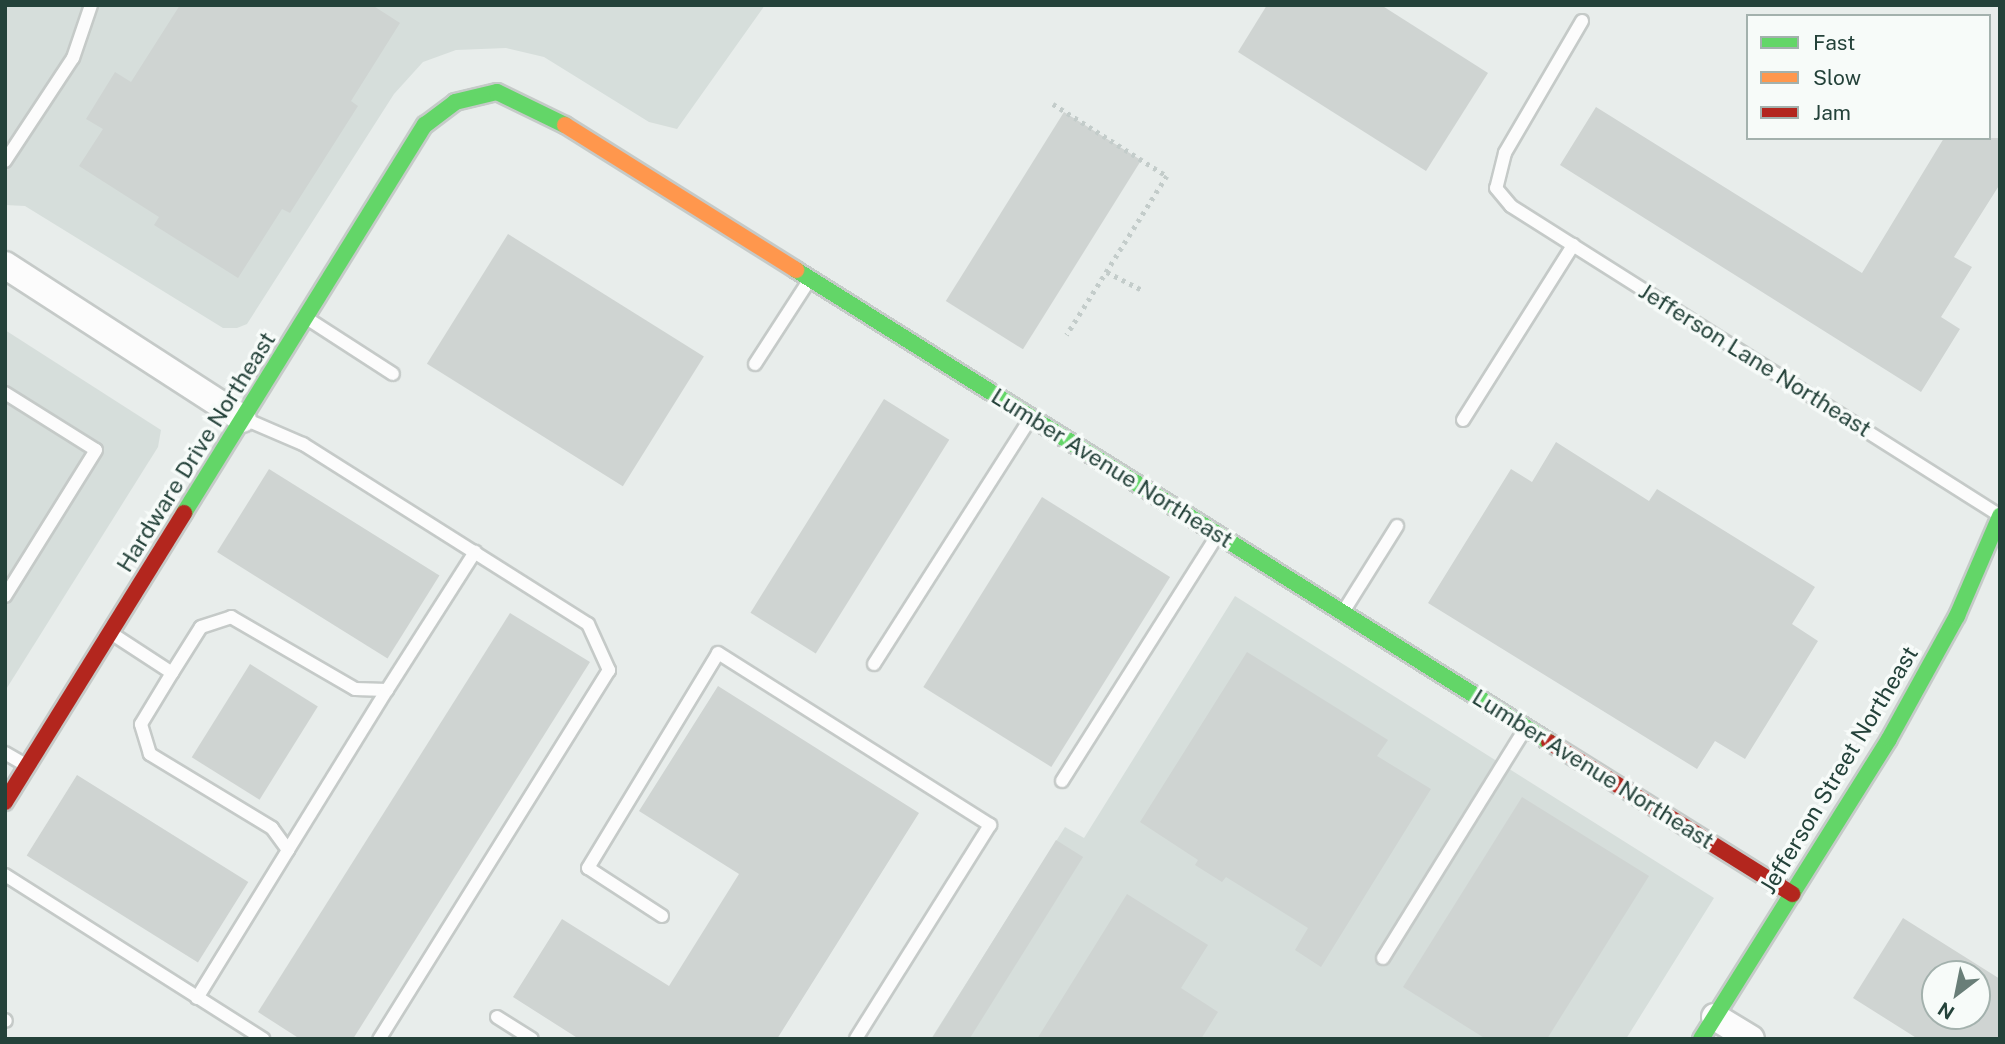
<!DOCTYPE html>
<style>
body{margin:0}
#map{position:relative;width:2005px;height:1044px;overflow:hidden;background:#e8edeb;font-family:"Public Sans",sans-serif}
div>[style]{position:absolute}
.built>*{inset:0;background:#d6dedb}
.building>*{inset:0;background:#cfd4d2;transform-origin:0 0}
.path>*{height:4.5px;margin-top:-2.25px;transform-origin:0;background:repeating-linear-gradient(90deg,#c3ccca 0 3.5px,transparent 0 8.5px)}
.roads{filter:drop-shadow(2px 0 #c5cac8) drop-shadow(-2px 0 #c5cac8) drop-shadow(0 2px #c5cac8) drop-shadow(0 -2px #c5cac8)}
.lane>*{height:12px;margin:-6px;padding:0 6px;transform-origin:6px;border-radius:6px;background:#fcfcfc}
.street>*{height:26px;margin:-13px;padding:0 13px;transform-origin:13px;border-radius:13px;background:#fcfcfc}
.fast>*{height:16px;margin:-8px;padding:0 8px;transform-origin:8px;border-radius:8px;background:#63d668}
.slow>*{height:16px;margin:-8px;padding:0 8px;transform-origin:8px;border-radius:8px;background:#ff974d}
.jam>*{height:16px;margin:-8px;padding:0 8px;transform-origin:8px;border-radius:8px;background:#b3261e}
span{translate:-50% -50%;white-space:nowrap;text-align:center;line-height:1.15;-webkit-text-stroke:7px #f7fbf9;paint-order:stroke}
.street-label{font-size:23px;color:#24423a}
.frame{position:absolute;inset:0;border:7px solid #24423a;pointer-events:none}
.legend{position:absolute;left:1746px;top:14px;width:245px;height:126px;box-sizing:border-box;background:#f7fbf9;border:2px solid #a3b1ad;margin:0;padding:9px 12px;list-style:none;font-size:21px;color:#24423a}
.legend li{display:flex;align-items:center;gap:14px;height:35px}
.legend b{width:35px;border:2px solid #a3b1ad}
.north{position:absolute;left:1921px;top:960px;width:70px;height:70px;box-sizing:border-box;background:#f7fbf9;border:2px solid #a3b1ad;border-radius:50%;rotate:212deg;font-size:19px;font-weight:700;line-height:28px;text-align:center;color:#24423a}
.north::after{content:'';display:block;margin:auto;width:24px;height:32px;background:#697e78;clip-path:polygon(50% 0,100% 100%,50% 72%,0 100%)}
</style>
<div id="map">
<div class="built">
<i style="clip-path:polygon(5px 5px,765px 5px,677px 129px,649px 122px,544px 57px,506px 48px,456px 50px,423px 62px,394px 94px,247px 324px,237px 328px,223px 328px,25px 206px,5px 205px)"></i>
<i style="clip-path:polygon(5px 330px,161px 430px,158px 447px,5px 691px)"></i>
<i style="clip-path:polygon(1235px 596px,1714px 898px,1626px 1039px,931px 1039px,1065px 827px,1084px 838px)"></i>
</div>
<div class="building">
<i style="clip-path:polygon(180px 5px,372px 5px,400px 23px,351px 101px,358px 106px,290px 213px,282px 209px,238px 278px,154px 225px,159px 217px,79px 166px,103px 129px,86px 119px,115px 72px,131px 82px)"></i>
<i style="clip-path:polygon(1267px 5px,1381px 5px,1488px 73px,1426px 171px,1238px 52px)"></i>
<i style="clip-path:polygon(1596px 107px,1862px 273px,1944px 138px,2000px 138px,2000px 184px,1954px 257px,1972px 267px,1941px 317px,1960px 329px,1921px 392px,1560px 165px)"></i>
<i style="left:1064px;top:112px;width:91px;height:223px;rotate:32deg"></i>
<i style="left:508px;top:234px;width:231px;height:153px;rotate:32deg"></i>
<i style="left:884px;top:399px;width:77px;height:252px;rotate:32deg"></i>
<i style="clip-path:polygon(1556px 442px,1649px 501px,1657px 489px,1815px 587px,1792px 624px,1818px 641px,1745px 759px,1715px 741px,1697px 769px,1428px 603px,1511px 469px,1532px 482px)"></i>
<i style="left:269px;top:469px;width:201px;height:98px;rotate:32deg"></i>
<i style="left:1042px;top:497px;width:151px;height:224px;rotate:32deg"></i>
<i style="clip-path:polygon(510px 613px,590px 662px,353px 1039px,300px 1039px,258px 1012px)"></i>
<i style="clip-path:polygon(1247px 652px,1388px 740px,1377px 756px,1431px 789px,1321px 967px,1295px 950px,1308px 928px,1226px 877px,1222px 882px,1195px 865px,1198px 860px,1140px 822px)"></i>
<i style="left:250px;top:664px;width:80px;height:110px;rotate:32deg"></i>
<i style="clip-path:polygon(718px 686px,919px 813px,777px 1039px,579px 1039px,513px 997px,562px 919px,669px 986px,739px 874px,639px 811px)"></i>
<i style="left:77px;top:775px;width:202px;height:95px;rotate:32deg"></i>
<i style="clip-path:polygon(1522px 797px,1649px 876px,1547px 1039px,1486px 1039px,1403px 987px)"></i>
<i style="left:1056px;top:840px;width:32px;height:235px;rotate:32deg"></i>
<i style="clip-path:polygon(1127px 894px,1208px 945px,1181px 988px,1218px 1012px,1201px 1039px,1037px 1039px)"></i>
<i style="clip-path:polygon(evenodd,1903px 918px,2000px 979px,2000px 1039px,1918px 1039px,1853px 998px,1903px 918px,1935px 974px,1977px 974px,1977px 1016px,1935px 1016px,1935px 974px)"></i>
</div>
<div class="path">
<i style="left:1053px;top:104px;width:135px;rotate:32.3deg"></i>
<i style="left:1167px;top:176px;width:188px;rotate:122.2deg"></i>
<i style="left:1107px;top:272px;width:39px;rotate:27deg"></i>
</div>
<div class="roads">
<div class="lane">
<i style="left:1582px;top:21px;width:153px;rotate:120.3deg"></i>
<i style="left:1505px;top:153px;width:36px;rotate:104deg"></i>
<i style="left:1496px;top:188px;width:23px;rotate:50deg"></i>
<i style="left:1511px;top:206px;width:578px;rotate:32.34deg"></i>
<i style="left:5px;top:161px;width:123px;rotate:-56.6deg"></i>
<i style="left:73px;top:58px;width:56px;rotate:-71.2deg"></i>
<i style="left:308px;top:319px;width:101px;rotate:32.9deg"></i>
<i style="left:755px;top:364px;width:98px;rotate:-57.1deg"></i>
<i style="left:5px;top:393px;width:107px;rotate:32.1deg"></i>
<i style="left:96px;top:450px;width:172px;rotate:121.9deg"></i>
<i style="left:247px;top:420px;width:61px;rotate:23.2deg"></i>
<i style="left:303px;top:444px;width:337px;rotate:32.3deg"></i>
<i style="left:588px;top:624px;width:51px;rotate:65.5deg"></i>
<i style="left:609px;top:670px;width:435px;rotate:121.9deg"></i>
<i style="left:1463px;top:420px;width:207px;rotate:-57.8deg"></i>
<i style="left:1345px;top:609px;width:98px;rotate:-57.9deg"></i>
<i style="left:114px;top:635px;width:69px;rotate:33.2deg"></i>
<i style="left:874px;top:664px;width:290px;rotate:-57.5deg"></i>
<i style="left:5px;top:753px;width:24px;rotate:30deg"></i>
<i style="left:1062px;top:781px;width:289px;rotate:-57.7deg"></i>
<i style="left:288px;top:850px;width:188px;rotate:-58.3deg"></i>
<i style="left:5px;top:875px;width:306px;rotate:32.4deg"></i>
<i style="left:662px;top:916px;width:88px;rotate:-147deg"></i>
<i style="left:588px;top:868px;width:251px;rotate:-58.8deg"></i>
<i style="left:718px;top:653px;width:322px;rotate:32.3deg"></i>
<i style="left:990px;top:825px;width:252px;rotate:122.1deg"></i>
<i style="left:1383px;top:958px;width:267px;rotate:-58.2deg"></i>
<i style="left:197px;top:998px;width:174px;rotate:-58.4deg"></i>
<i style="left:288px;top:850px;width:27px;rotate:-126deg"></i>
<i style="left:272px;top:828px;width:143px;rotate:-148.8deg"></i>
<i style="left:150px;top:754px;width:31px;rotate:-107deg"></i>
<i style="left:141px;top:724px;width:60px;rotate:-58.7deg"></i>
<i style="left:172px;top:673px;width:54px;rotate:-57.8deg"></i>
<i style="left:201px;top:627px;width:32px;rotate:-18deg"></i>
<i style="left:231px;top:617px;width:143px;rotate:30.1deg"></i>
<i style="left:355px;top:689px;width:32px;rotate:2deg"></i>
<i style="left:387px;top:690px;width:164px;rotate:-57.5deg"></i>
<i style="left:497px;top:1017px;width:41px;rotate:32.2deg"></i>
<i style="left:5px;top:1020px;width:1px;rotate:45deg"></i>
</div>
<div class="street">
<i style="left:5px;top:265px;width:283px;rotate:32.9deg"></i>
<i style="left:1715px;top:1017px;width:42px;rotate:31.4deg"></i>
</div>
<div class="fast">
<i style="left:796px;top:270px;width:889px;rotate:32.08deg"></i>
<i style="left:184px;top:513px;width:457px;rotate:-58.2deg"></i>
<i style="left:425px;top:125px;width:38px;rotate:-37deg"></i>
<i style="left:455px;top:102px;width:43px;rotate:-13.4deg"></i>
<i style="left:497px;top:92px;width:76px;rotate:25.9deg"></i>
<i style="left:1701px;top:1039px;width:354px;rotate:-57.9deg"></i>
<i style="left:1889px;top:739px;width:141px;rotate:-61.1deg"></i>
<i style="left:1957px;top:616px;width:109px;rotate:-66.7deg"></i>
</div>
<div class="slow">
<i style="left:565px;top:125px;width:273px;rotate:32.1deg"></i>
</div>
<div class="jam">
<i style="left:1549px;top:742px;width:287px;rotate:32deg"></i>
<i style="left:5px;top:802px;width:340px;rotate:-58.2deg"></i>
</div>
</div>
<div class="street-label">
<span style="left:1755px;top:360px;rotate:32deg">Jefferson Lane Northeast</span>
<span style="left:196px;top:452px;rotate:-58deg">Hardware Drive Northeast</span>
<span style="left:1112px;top:468px;rotate:32deg">Lumber Avenue Northeast</span>
<span style="left:1593px;top:769px;rotate:32deg">Lumber Avenue Northeast</span>
<span style="left:1839px;top:770px;rotate:-59deg">Jefferson Street Northeast</span>
</div>
<div class="frame"></div>
<ul class="legend">
<li><b style="height:9px;background:#63d668"></b>Fast</li>
<li><b style="height:9px;background:#ff974d"></b>Slow</li>
<li><b style="height:9px;background:#b3261e"></b>Jam</li>
</ul>
<div class="north">N</div>
</div>
